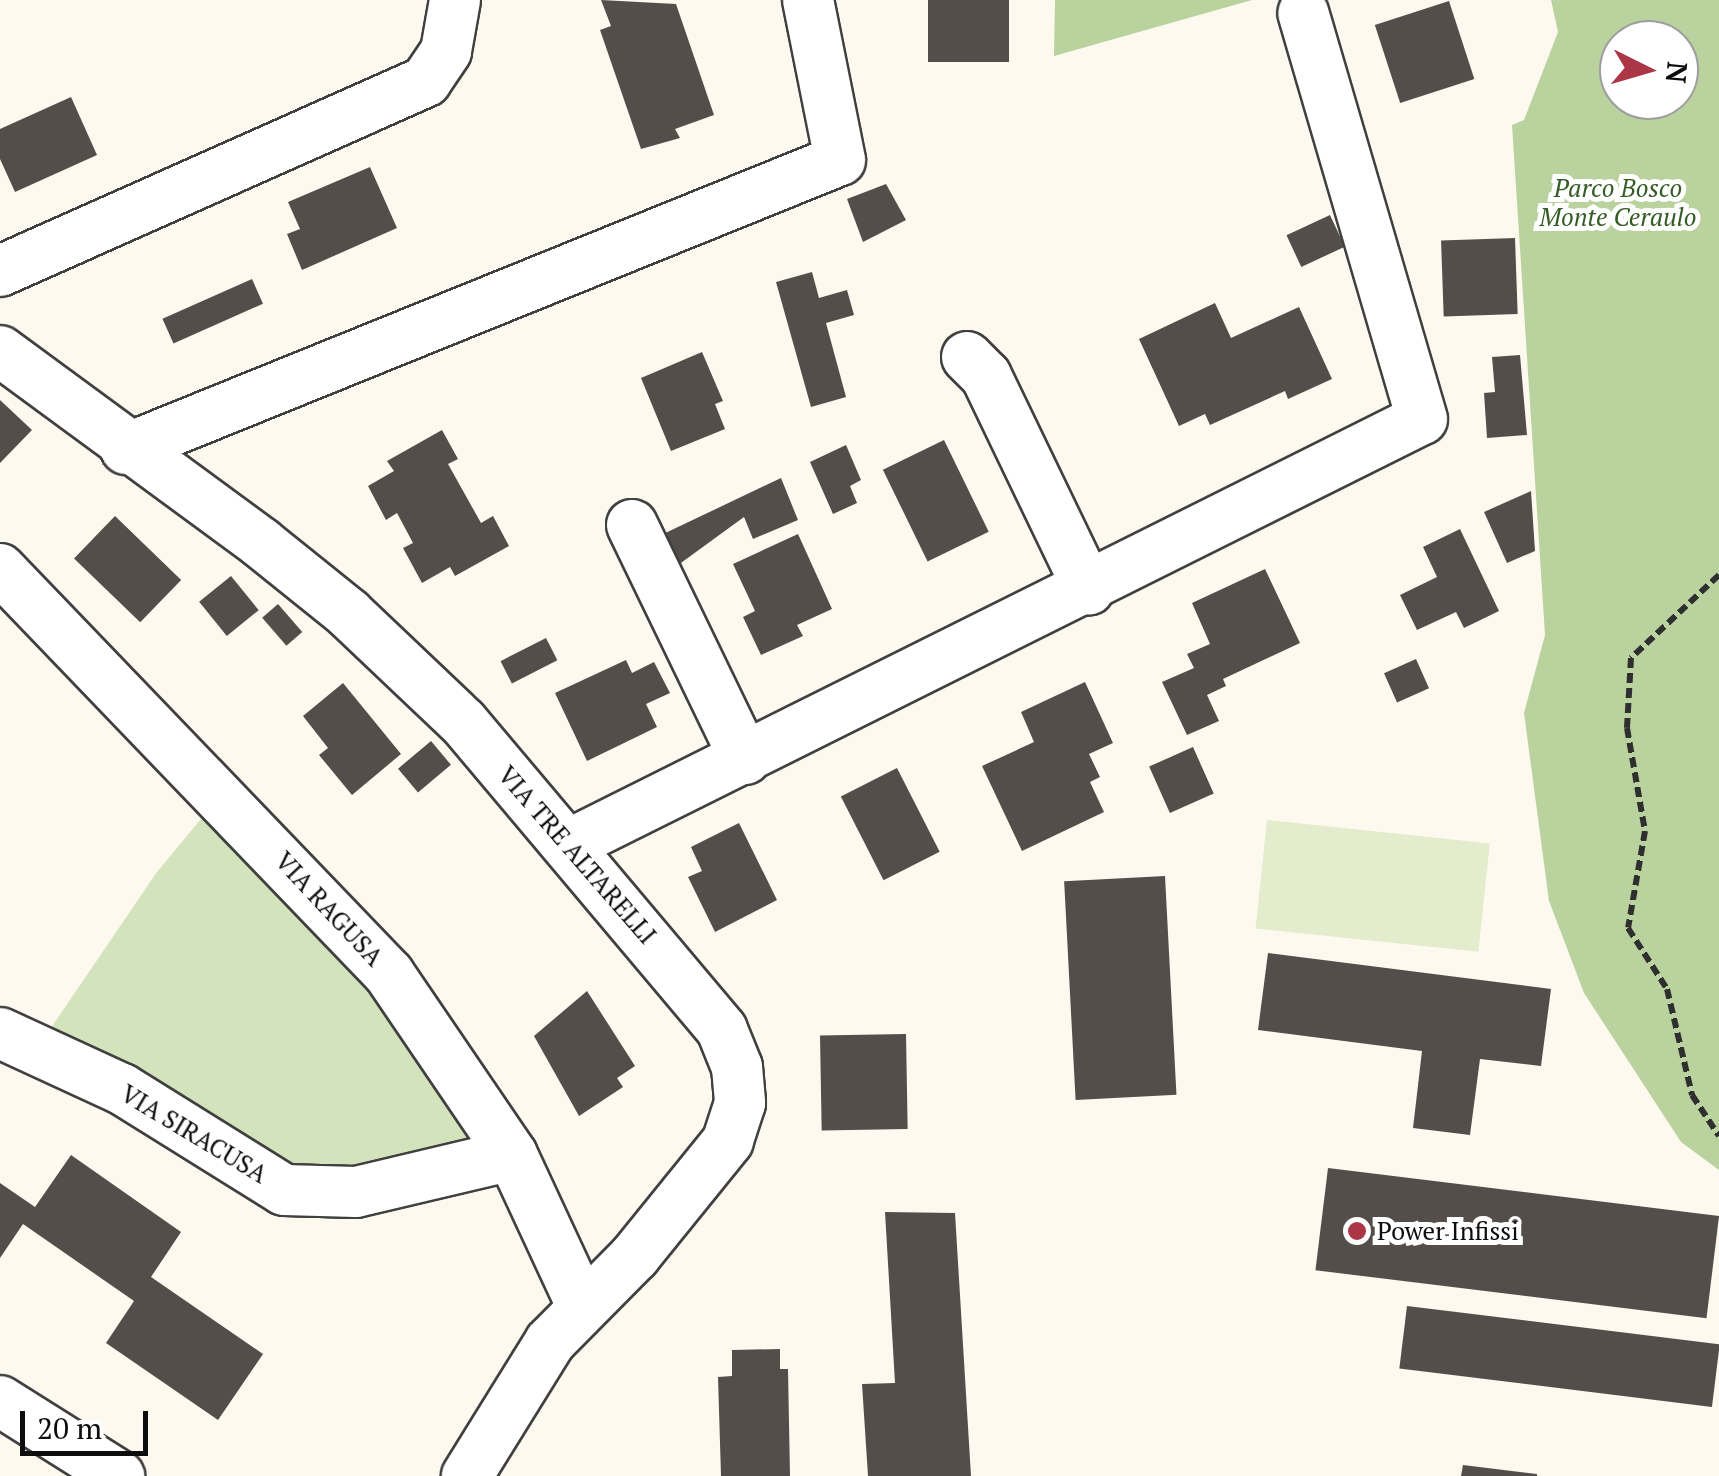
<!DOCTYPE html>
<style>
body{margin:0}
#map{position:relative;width:1719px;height:1476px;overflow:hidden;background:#fdf9ef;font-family:"PT Serif",serif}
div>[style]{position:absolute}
.green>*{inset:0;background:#d3e3bc}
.forest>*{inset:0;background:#b9d29e}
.pitch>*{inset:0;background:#e3eccd;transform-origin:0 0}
.building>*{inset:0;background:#544e4b;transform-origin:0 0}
.path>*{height:6px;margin-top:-3px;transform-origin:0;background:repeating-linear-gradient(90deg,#2f2f2f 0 10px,transparent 0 15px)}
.roads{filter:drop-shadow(2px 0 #404040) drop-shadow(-2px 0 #404040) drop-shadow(0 2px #404040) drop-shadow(0 -2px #404040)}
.minor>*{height:50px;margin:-25px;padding:0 25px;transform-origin:25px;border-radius:25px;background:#fff}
.dots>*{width:28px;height:28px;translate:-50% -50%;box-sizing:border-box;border:5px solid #fff;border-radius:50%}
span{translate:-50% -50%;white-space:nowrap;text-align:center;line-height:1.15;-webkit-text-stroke:10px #fff;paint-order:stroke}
.park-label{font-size:25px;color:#355c25;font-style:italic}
.street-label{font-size:25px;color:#0d0d0d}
.poi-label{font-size:25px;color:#0d0d0d}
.left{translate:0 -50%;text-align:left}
.north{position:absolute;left:1599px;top:20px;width:100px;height:100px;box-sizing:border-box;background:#fff;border:2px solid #9e9e9e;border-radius:50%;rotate:95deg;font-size:28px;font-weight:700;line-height:40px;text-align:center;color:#0d0d0d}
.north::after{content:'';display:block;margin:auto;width:35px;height:45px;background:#ab3645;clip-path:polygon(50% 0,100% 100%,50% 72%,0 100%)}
.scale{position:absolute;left:20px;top:1411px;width:128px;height:45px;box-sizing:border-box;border:5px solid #0d0d0d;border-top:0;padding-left:12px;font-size:30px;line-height:35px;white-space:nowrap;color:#0d0d0d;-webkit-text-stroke:8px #fff;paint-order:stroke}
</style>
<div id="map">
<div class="green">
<i style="clip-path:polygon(210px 808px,352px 962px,475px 1135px,464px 1150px,311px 1184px,44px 1038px,157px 872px)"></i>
</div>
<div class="forest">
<i style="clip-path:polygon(1055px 0,1252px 0,1054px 56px)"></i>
<i style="clip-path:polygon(evenodd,1551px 0,1719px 0,1719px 1170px,1681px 1142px,1584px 993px,1549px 901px,1524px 713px,1545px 635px,1512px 125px,1524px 120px,1558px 32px,1551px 0,1679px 40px,1679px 100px,1619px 100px,1619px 40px,1679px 40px)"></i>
</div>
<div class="pitch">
<i style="left:1267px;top:820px;width:224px;height:109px;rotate:6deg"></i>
</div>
<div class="building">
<i style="clip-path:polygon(601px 0,676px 4px,714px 115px,675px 129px,680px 138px,641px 149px,600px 30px,611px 26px)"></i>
<i style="left:928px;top:0;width:81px;height:62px"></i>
<i style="left:1449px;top:1px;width:82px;height:78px;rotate:72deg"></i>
<i style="clip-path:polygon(71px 97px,97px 155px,15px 192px,0 159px,0 129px)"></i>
<i style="clip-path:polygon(370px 167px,397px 228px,302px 270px,287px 234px,300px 229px,288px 202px)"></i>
<i style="clip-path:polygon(886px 184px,906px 220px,863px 242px,847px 199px)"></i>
<i style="left:1330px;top:215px;width:35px;height:48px;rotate:65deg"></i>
<i style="left:1515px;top:238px;width:76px;height:74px;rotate:88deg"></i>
<i style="clip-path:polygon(812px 272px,819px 298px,847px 290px,854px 315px,826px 323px,846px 397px,811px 407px,776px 282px)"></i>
<i style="left:252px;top:279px;width:27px;height:98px;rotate:66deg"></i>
<i style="clip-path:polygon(1215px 303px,1231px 338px,1299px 307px,1332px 379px,1288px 399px,1285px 391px,1210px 425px,1205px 414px,1179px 426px,1139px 339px)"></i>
<i style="clip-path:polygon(702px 352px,723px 401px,715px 404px,725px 429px,671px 451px,641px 378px)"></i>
<i style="clip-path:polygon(1520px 355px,1527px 435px,1487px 438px,1484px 393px,1495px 392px,1492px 357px)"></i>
<i style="clip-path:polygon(0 400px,32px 430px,0 463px)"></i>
<i style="clip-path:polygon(442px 430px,458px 459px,448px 464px,481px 523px,493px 516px,509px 546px,455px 576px,450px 567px,422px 583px,403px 548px,413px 543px,397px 513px,386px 520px,368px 486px,394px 471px,387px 461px)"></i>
<i style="left:944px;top:440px;width:102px;height:68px;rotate:64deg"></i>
<i style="clip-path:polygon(846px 445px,861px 480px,850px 486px,857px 503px,833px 514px,810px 462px)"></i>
<i style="clip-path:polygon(781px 478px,798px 520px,753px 539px,744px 517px,674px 568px,659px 536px)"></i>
<i style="clip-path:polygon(1531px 491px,1535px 551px,1507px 563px,1484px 512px)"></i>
<i style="left:115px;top:516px;width:92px;height:59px;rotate:44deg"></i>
<i style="clip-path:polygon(1460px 529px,1499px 611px,1464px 628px,1456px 612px,1417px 630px,1400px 595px,1437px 577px,1423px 547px)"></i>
<i style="clip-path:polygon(798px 534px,832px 609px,797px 625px,803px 636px,761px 655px,743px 617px,755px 611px,733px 564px)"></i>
<i style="clip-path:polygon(1265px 569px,1300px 643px,1223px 679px,1226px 686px,1207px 695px,1219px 721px,1187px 735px,1162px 682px,1194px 668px,1187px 654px,1210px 644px,1192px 603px)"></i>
<i style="left:231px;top:576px;width:44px;height:41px;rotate:51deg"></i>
<i style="left:278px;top:604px;width:37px;height:21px;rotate:49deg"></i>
<i style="left:546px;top:638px;width:25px;height:51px;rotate:63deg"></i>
<i style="left:1416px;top:659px;width:32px;height:35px;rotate:66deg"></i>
<i style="clip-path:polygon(626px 660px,632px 673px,654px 662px,670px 693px,646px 704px,657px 727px,587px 761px,555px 693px)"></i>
<i style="clip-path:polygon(1085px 682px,1113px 743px,1089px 754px,1100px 777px,1090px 782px,1104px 812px,1022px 851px,982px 766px,1034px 742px,1021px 712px)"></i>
<i style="clip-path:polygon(343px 683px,401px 754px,352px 795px,319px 755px,328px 748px,303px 716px)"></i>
<i style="left:431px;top:741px;width:31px;height:43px;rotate:50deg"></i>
<i style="left:1193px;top:747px;width:51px;height:48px;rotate:66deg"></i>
<i style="left:897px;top:768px;width:94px;height:63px;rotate:63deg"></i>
<i style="clip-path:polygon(739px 823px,777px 900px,715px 932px,688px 877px,702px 871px,691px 847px)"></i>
<i style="left:1165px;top:876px;width:219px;height:101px;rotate:87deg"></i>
<i style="clip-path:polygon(1268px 953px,1551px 989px,1541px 1066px,1480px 1059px,1470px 1135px,1413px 1128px,1422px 1051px,1258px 1030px)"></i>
<i style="clip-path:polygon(587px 991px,635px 1066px,617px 1078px,623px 1087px,579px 1116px,534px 1036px)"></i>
<i style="left:906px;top:1034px;width:95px;height:86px;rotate:89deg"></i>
<i style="clip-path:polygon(71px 1155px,181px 1232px,151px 1277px,263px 1354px,218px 1420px,106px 1343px,134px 1301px,23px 1224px,0 1258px,0 1183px,35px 1207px)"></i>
<i style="left:1328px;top:1168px;width:394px;height:103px;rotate:7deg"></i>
<i style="clip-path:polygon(885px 1212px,955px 1213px,971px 1476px,868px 1476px,862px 1384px,895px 1383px)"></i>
<i style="left:1407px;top:1306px;width:315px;height:63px;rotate:7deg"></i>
<i style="clip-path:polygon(780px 1349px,780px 1369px,788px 1369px,790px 1476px,721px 1476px,718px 1377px,732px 1376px,732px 1350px)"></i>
<i style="clip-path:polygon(1463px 1465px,1537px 1474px,1537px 1476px,1461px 1476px)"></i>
</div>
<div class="path">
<i style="left:1719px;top:575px;width:121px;rotate:136.7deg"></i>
<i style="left:1631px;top:658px;width:70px;rotate:93.3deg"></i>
<i style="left:1627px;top:728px;width:105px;rotate:80.1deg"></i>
<i style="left:1645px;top:831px;width:98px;rotate:99.9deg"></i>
<i style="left:1628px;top:928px;width:72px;rotate:57.4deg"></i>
<i style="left:1667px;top:989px;width:109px;rotate:76.7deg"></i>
<i style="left:1692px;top:1095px;width:49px;rotate:56.6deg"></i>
</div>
<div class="roads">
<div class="minor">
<i style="left:0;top:271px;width:466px;rotate:-24deg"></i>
<i style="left:426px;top:81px;width:36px;rotate:-56deg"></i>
<i style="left:446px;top:51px;width:52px;rotate:-80deg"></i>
<i style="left:0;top:351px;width:324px;rotate:36.3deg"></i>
<i style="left:261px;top:543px;width:112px;rotate:38.8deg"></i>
<i style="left:348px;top:613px;width:158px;rotate:43.5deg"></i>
<i style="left:463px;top:722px;width:402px;rotate:49.9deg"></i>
<i style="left:722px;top:1030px;width:40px;rotate:68deg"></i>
<i style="left:737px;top:1067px;width:36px;rotate:85deg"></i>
<i style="left:740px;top:1103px;width:40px;rotate:108deg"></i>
<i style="left:728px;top:1141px;width:148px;rotate:129deg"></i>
<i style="left:635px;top:1256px;width:121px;rotate:134.7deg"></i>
<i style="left:550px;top:1342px;width:158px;rotate:121.8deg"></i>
<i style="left:967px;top:357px;width:27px;rotate:45deg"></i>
<i style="left:986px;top:376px;width:237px;rotate:64.3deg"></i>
<i style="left:126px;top:449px;width:770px;rotate:-22.04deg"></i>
<i style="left:840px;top:160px;width:163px;rotate:-101.3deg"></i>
<i style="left:632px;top:525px;width:260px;rotate:64.2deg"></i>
<i style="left:0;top:569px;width:562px;rotate:46.15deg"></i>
<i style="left:389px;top:974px;width:219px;rotate:55.8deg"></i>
<i style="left:512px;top:1155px;width:166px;rotate:65.1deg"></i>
<i style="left:568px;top:845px;width:954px;rotate:-26.51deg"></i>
<i style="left:1422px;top:419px;width:423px;rotate:-106.3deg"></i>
<i style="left:0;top:1033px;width:134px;rotate:24.7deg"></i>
<i style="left:122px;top:1089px;width:191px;rotate:31.9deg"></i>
<i style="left:284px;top:1190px;width:72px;rotate:1.6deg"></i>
<i style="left:356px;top:1192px;width:160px;rotate:-13.3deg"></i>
<i style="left:0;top:1401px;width:141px;rotate:32.2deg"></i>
</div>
</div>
<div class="dots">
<i style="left:1357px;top:1231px;background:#ab3645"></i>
</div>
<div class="park-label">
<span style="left:1618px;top:203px">Parco Bosco<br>Monte Ceraulo</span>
</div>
<div class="street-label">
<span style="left:577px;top:855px;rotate:49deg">VIA TRE ALTARELLI</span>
<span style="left:329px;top:909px;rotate:47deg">VIA RAGUSA</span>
<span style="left:194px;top:1134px;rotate:31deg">VIA SIRACUSA</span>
</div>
<div class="poi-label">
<span class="left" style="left:1377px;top:1231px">Power Infissi</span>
</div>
<div class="north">N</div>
<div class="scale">20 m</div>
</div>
